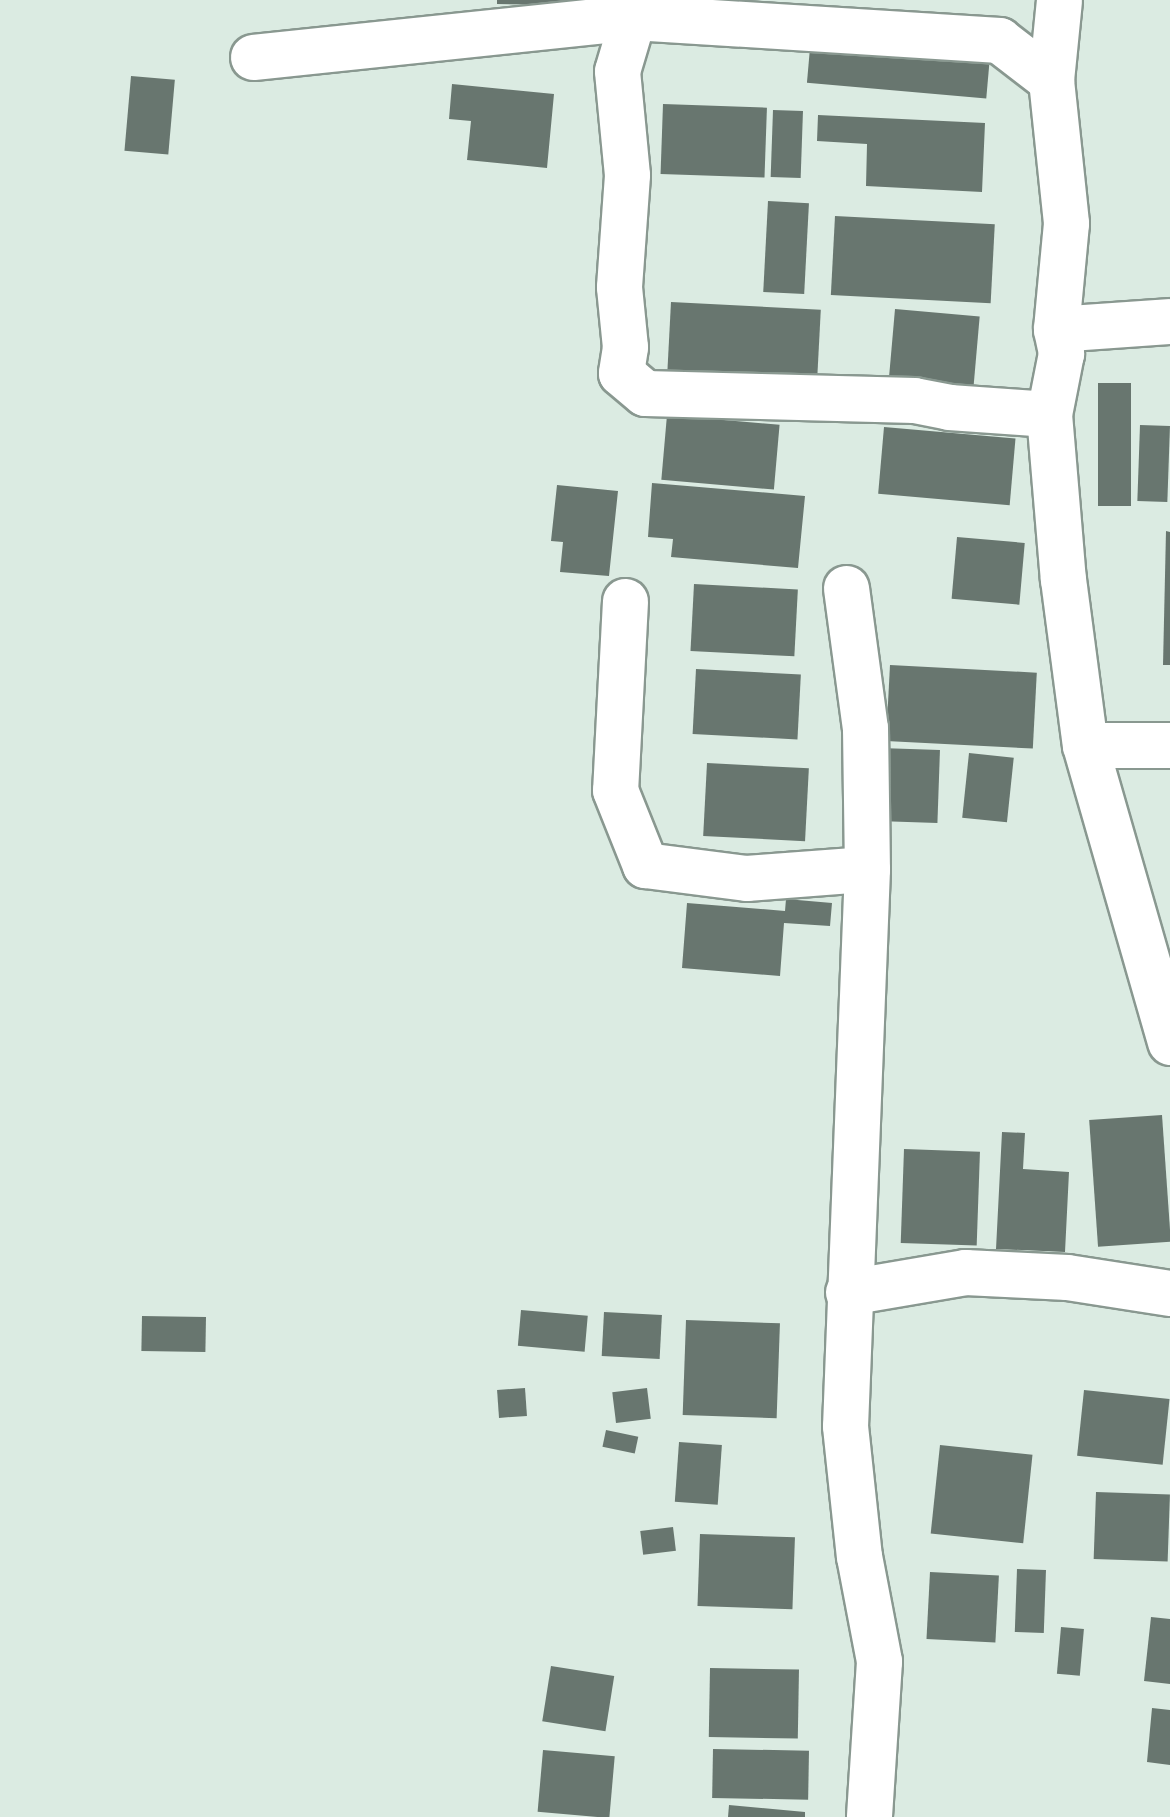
<!DOCTYPE html>
<style>
body{margin:0}
#map{position:relative;width:1170px;height:1817px;overflow:hidden;background:#dbebe2;font-family:"Sofia Sans Condensed",sans-serif}
div>[style]{position:absolute}
.building>*{inset:0;background:#68766f;transform-origin:0 0}
.roads{filter:drop-shadow(2px 0 #899890) drop-shadow(-2px 0 #899890) drop-shadow(0 2px #899890) drop-shadow(0 -2px #899890)}
.minor>*{height:45px;margin:-22.5px;padding:0 22.5px;transform-origin:22.5px;border-radius:22.5px;background:#fff}
span{translate:-50% -50%;white-space:nowrap;text-align:center;line-height:1.15;-webkit-text-stroke:9px #dbebe2;paint-order:stroke}
</style>
<div id="map">
<div class="building">
<i style="clip-path:polygon(497px 0,569px 0,569px 5px,497px 4px)"></i>
<i style="left:810px;top:48px;width:180px;height:35px;rotate:5deg"></i>
<i style="left:131px;top:76px;width:44px;height:75px;rotate:5deg"></i>
<i style="clip-path:polygon(452px 84px,554px 94px,547px 168px,467px 160px,471px 121px,449px 119px)"></i>
<i style="left:663px;top:104px;width:104px;height:70px;rotate:2deg"></i>
<i style="left:773px;top:110px;width:30px;height:67px;rotate:2deg"></i>
<i style="clip-path:polygon(818px 115px,985px 123px,982px 192px,866px 186px,867px 144px,817px 141px)"></i>
<i style="left:768px;top:201px;width:41px;height:91px;rotate:3deg"></i>
<i style="left:835px;top:216px;width:160px;height:79px;rotate:3deg"></i>
<i style="left:671px;top:302px;width:150px;height:80px;rotate:3deg"></i>
<i style="left:895px;top:309px;width:85px;height:73px;rotate:5deg"></i>
<i style="left:1098px;top:383px;width:33px;height:123px"></i>
<i style="left:667px;top:415px;width:113px;height:65px;rotate:5deg"></i>
<i style="left:1140px;top:425px;width:30px;height:76px;rotate:2deg"></i>
<i style="left:884px;top:427px;width:132px;height:67px;rotate:5deg"></i>
<i style="clip-path:polygon(652px 483px,805px 496px,798px 568px,671px 557px,673px 539px,648px 537px)"></i>
<i style="clip-path:polygon(557px 485px,618px 491px,609px 576px,560px 572px,563px 542px,551px 541px)"></i>
<i style="clip-path:polygon(1166px 531px,1170px 532px,1170px 665px,1163px 665px)"></i>
<i style="left:957px;top:537px;width:68px;height:62px;rotate:5deg"></i>
<i style="left:694px;top:584px;width:104px;height:67px;rotate:3deg"></i>
<i style="left:890px;top:665px;width:147px;height:76px;rotate:3deg"></i>
<i style="left:696px;top:669px;width:105px;height:65px;rotate:3deg"></i>
<i style="left:880px;top:748px;width:60px;height:73px;rotate:2deg"></i>
<i style="left:969px;top:753px;width:45px;height:65px;rotate:6deg"></i>
<i style="left:707px;top:763px;width:102px;height:73px;rotate:3deg"></i>
<i style="clip-path:polygon(786px 899px,832px 903px,830px 926px,784px 923px,780px 976px,682px 968px,687px 903px,785px 911px)"></i>
<i style="left:1162px;top:1115px;width:127px;height:73px;rotate:86deg"></i>
<i style="clip-path:polygon(1002px 1132px,1025px 1133px,1023px 1169px,1069px 1172px,1065px 1252px,996px 1249px)"></i>
<i style="left:904px;top:1149px;width:76px;height:94px;rotate:2deg"></i>
<i style="left:521px;top:1310px;width:67px;height:36px;rotate:5deg"></i>
<i style="left:604px;top:1312px;width:58px;height:44px;rotate:3deg"></i>
<i style="left:142px;top:1316px;width:64px;height:35px;rotate:1deg"></i>
<i style="left:686px;top:1320px;width:94px;height:95px;rotate:2deg"></i>
<i style="left:525px;top:1388px;width:28px;height:28px;rotate:86deg"></i>
<i style="left:647px;top:1388px;width:31px;height:35px;rotate:83deg"></i>
<i style="left:1084px;top:1390px;width:86px;height:66px;rotate:6deg"></i>
<i style="left:606px;top:1430px;width:33px;height:17px;rotate:12deg"></i>
<i style="left:679px;top:1442px;width:43px;height:60px;rotate:4deg"></i>
<i style="left:940px;top:1445px;width:93px;height:89px;rotate:6deg"></i>
<i style="left:1096px;top:1492px;width:74px;height:67px;rotate:2deg"></i>
<i style="left:673px;top:1527px;width:24px;height:33px;rotate:83deg"></i>
<i style="left:700px;top:1534px;width:95px;height:72px;rotate:2deg"></i>
<i style="left:1017px;top:1569px;width:29px;height:63px;rotate:2deg"></i>
<i style="left:930px;top:1572px;width:69px;height:67px;rotate:3deg"></i>
<i style="clip-path:polygon(1151px 1617px,1170px 1619px,1170px 1684px,1144px 1681px)"></i>
<i style="left:1061px;top:1627px;width:23px;height:47px;rotate:5deg"></i>
<i style="left:551px;top:1666px;width:64px;height:56px;rotate:9deg"></i>
<i style="left:710px;top:1668px;width:89px;height:69px;rotate:1deg"></i>
<i style="clip-path:polygon(1152px 1708px,1170px 1710px,1170px 1765px,1147px 1762px)"></i>
<i style="left:713px;top:1749px;width:96px;height:49px;rotate:1deg"></i>
<i style="left:543px;top:1750px;width:72px;height:62px;rotate:5deg"></i>
<i style="clip-path:polygon(729px 1805px,805px 1812px,805px 1817px,728px 1817px)"></i>
</div>
<div class="roads">
<div class="minor">
<i style="left:633px;top:17px;width:56px;rotate:106.5deg"></i>
<i style="left:617px;top:71px;width:104px;rotate:84.5deg"></i>
<i style="left:627px;top:175px;width:112px;rotate:94.1deg"></i>
<i style="left:619px;top:287px;width:60px;rotate:84.3deg"></i>
<i style="left:625px;top:347px;width:26px;rotate:99deg"></i>
<i style="left:621px;top:373px;width:31px;rotate:40deg"></i>
<i style="left:645px;top:393px;width:269px;rotate:1.5deg"></i>
<i style="left:914px;top:400px;width:36px;rotate:11deg"></i>
<i style="left:949px;top:407px;width:100px;rotate:4deg"></i>
<i style="left:253px;top:57px;width:382px;rotate:-6deg"></i>
<i style="left:633px;top:17px;width:367px;rotate:3.6deg"></i>
<i style="left:999px;top:40px;width:66px;rotate:37.6deg"></i>
<i style="left:1051px;top:80px;width:80px;rotate:-84.3deg"></i>
<i style="left:1051px;top:80px;width:144px;rotate:84deg"></i>
<i style="left:1066px;top:223px;width:106px;rotate:95.4deg"></i>
<i style="left:1056px;top:329px;width:25px;rotate:78deg"></i>
<i style="left:1061px;top:353px;width:62px;rotate:101.1deg"></i>
<i style="left:1049px;top:414px;width:166px;rotate:85.2deg"></i>
<i style="left:1063px;top:579px;width:167px;rotate:82.5deg"></i>
<i style="left:1085px;top:745px;width:309px;rotate:74deg"></i>
<i style="left:1056px;top:329px;width:114px;rotate:-4deg"></i>
<i style="left:846px;top:588px;width:141px;rotate:82.3deg"></i>
<i style="left:865px;top:728px;width:141px;rotate:89.2deg"></i>
<i style="left:867px;top:869px;width:557px;rotate:92.26deg"></i>
<i style="left:845px;top:1426px;width:131px;rotate:83.9deg"></i>
<i style="left:859px;top:1556px;width:107px;rotate:79.2deg"></i>
<i style="left:879px;top:1661px;width:156px;rotate:93.7deg"></i>
<i style="left:625px;top:601px;width:189px;rotate:93deg"></i>
<i style="left:615px;top:790px;width:81px;rotate:68.2deg"></i>
<i style="left:645px;top:865px;width:102px;rotate:7.3deg"></i>
<i style="left:746px;top:878px;width:121px;rotate:-4.3deg"></i>
<i style="left:1085px;top:745px;width:85px"></i>
<i style="left:848px;top:1292px;width:119px;rotate:-9.7deg"></i>
<i style="left:965px;top:1272px;width:102px;rotate:2.8deg"></i>
<i style="left:1067px;top:1277px;width:104px;rotate:8.8deg"></i>
</div>
</div>
</div>
